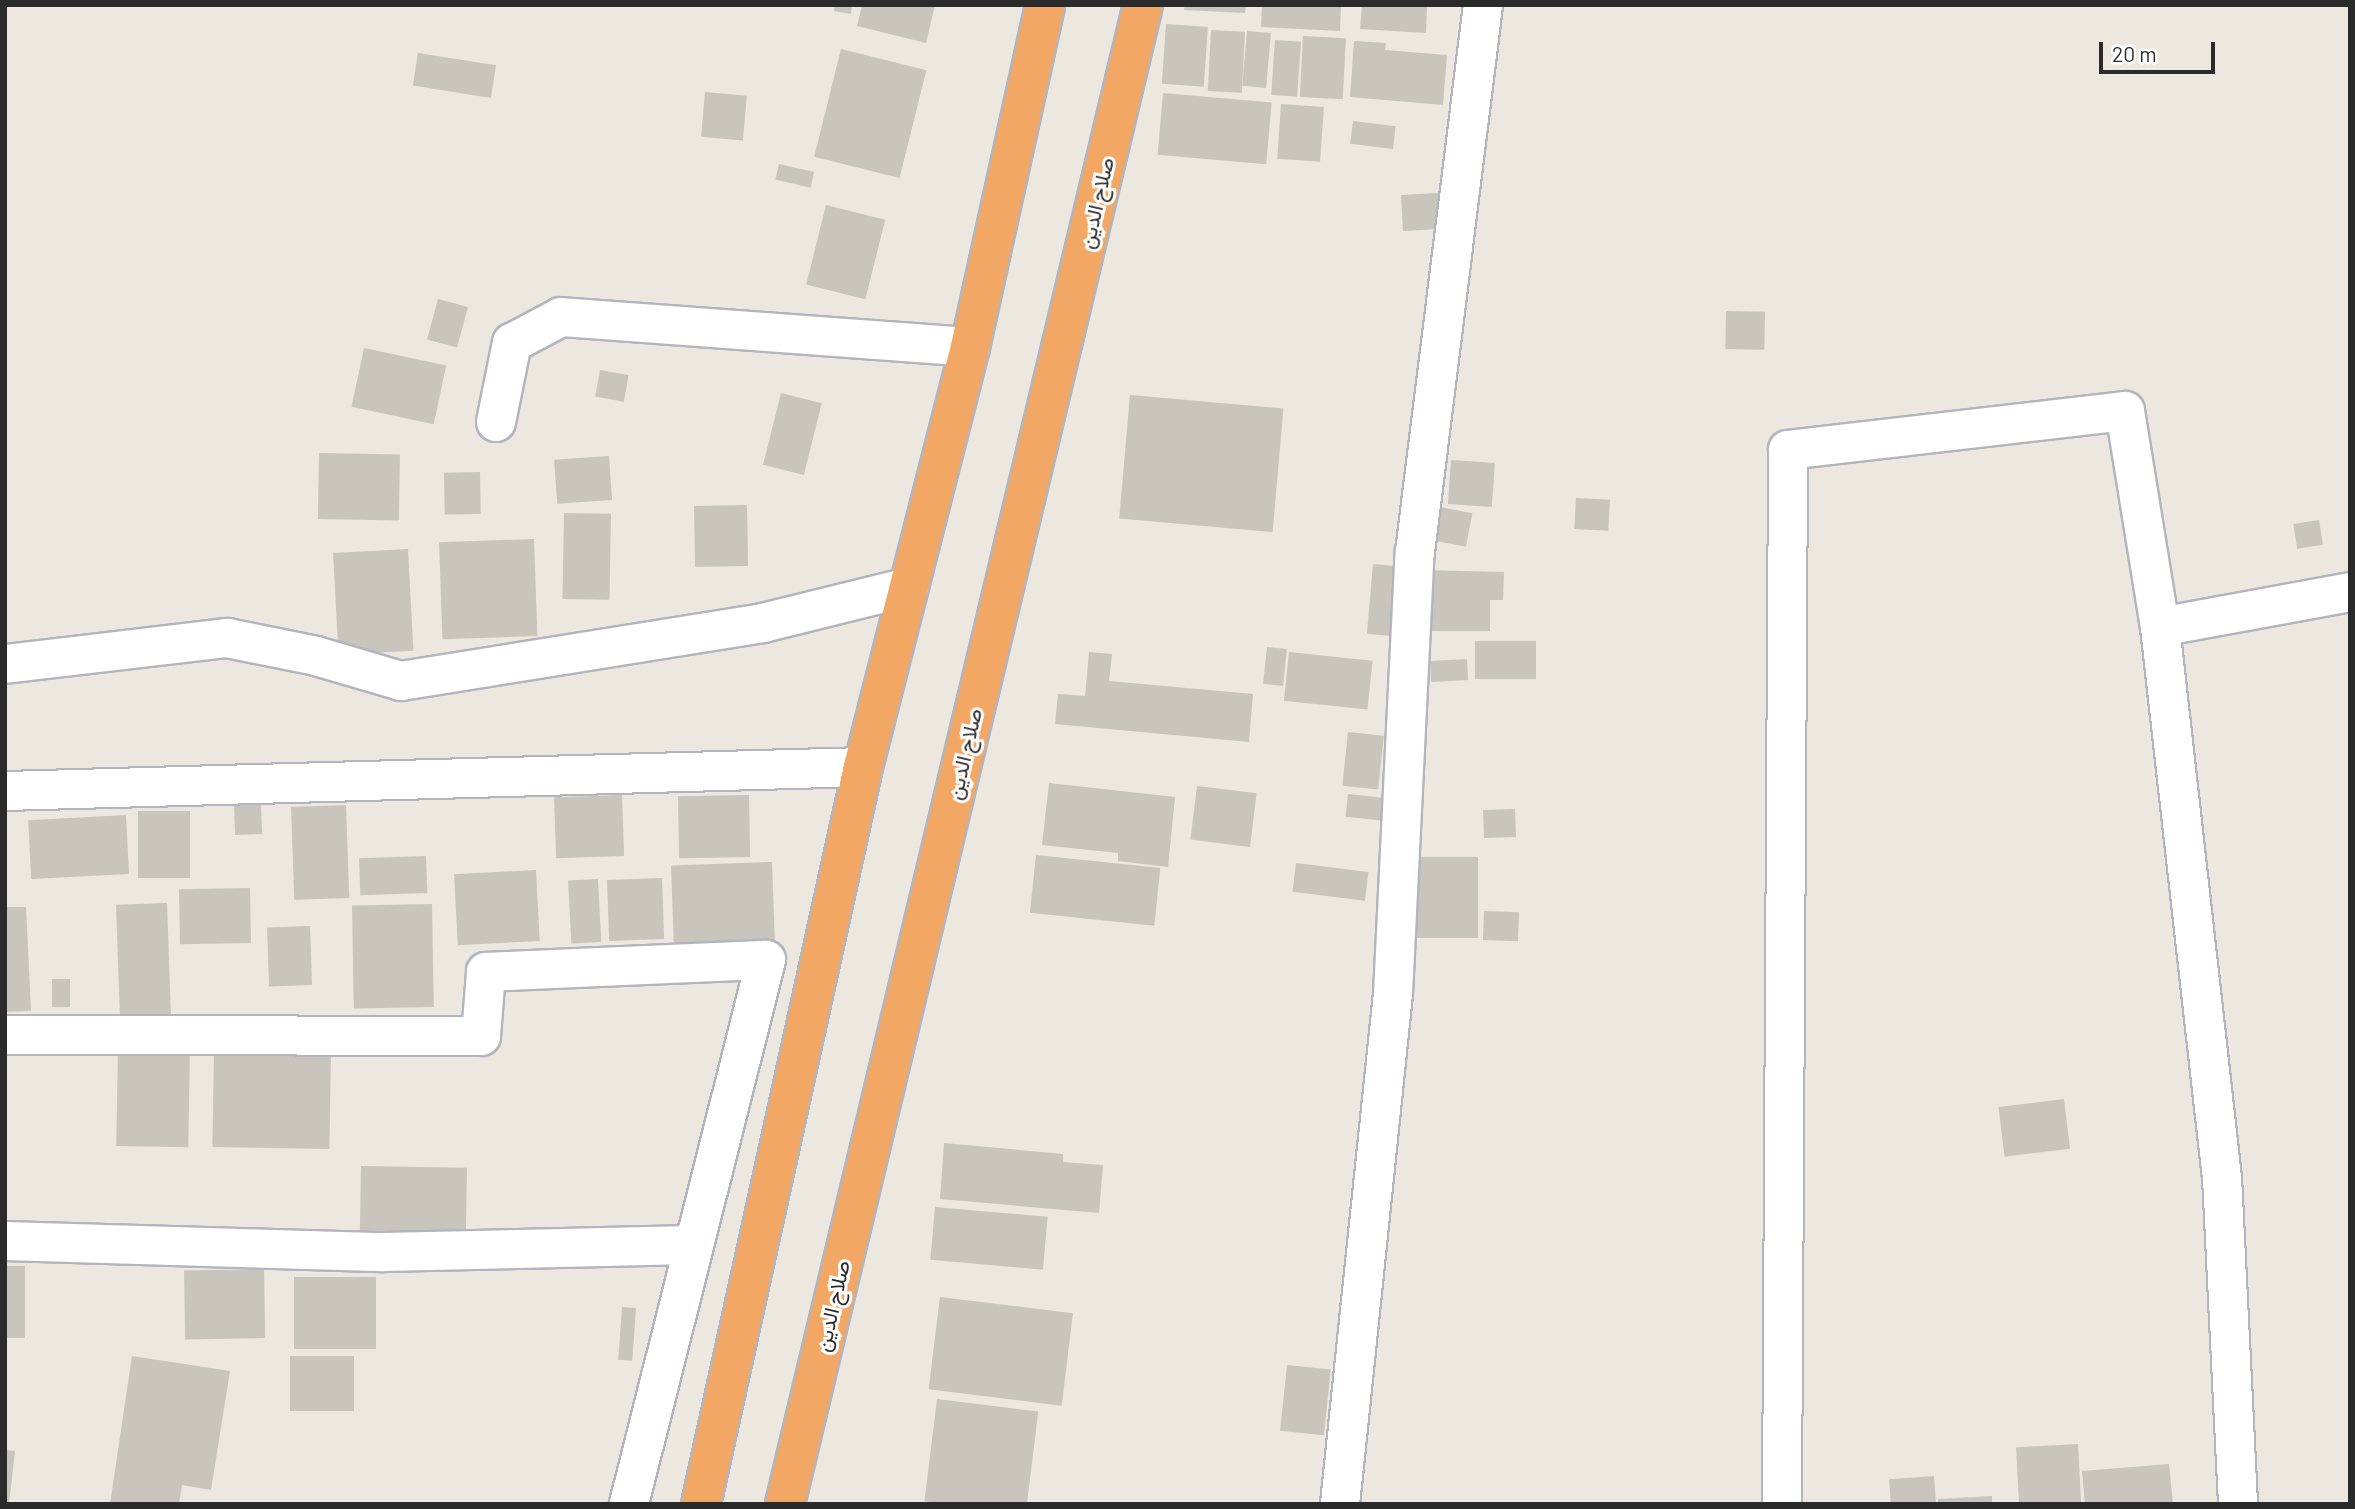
<!DOCTYPE html>
<meta charset="utf-8">
<style>
body{margin:0}
#map{position:relative;width:2355px;height:1509px;overflow:hidden;background:#ece7df;font-family:Barlow,Vazirmatn,sans-serif}
div>[style]{position:absolute}
.building>*{inset:0;background:#c8c5bd;transform-origin:0 0}
.roads{filter:drop-shadow(2px 0 #b2b4be) drop-shadow(-2px 0 #b2b4be) drop-shadow(0 2px #b2b4be) drop-shadow(0 -2px #b2b4be)}
.minor>*{height:38px;margin:-19px;padding:0 19px;transform-origin:19px;border-radius:19px;background:#fff}
.highway>*{height:38px;margin:-19px;padding:0 19px;transform-origin:19px;border-radius:19px;background:#f2a764}
span{translate:-50% -50%;white-space:nowrap;text-align:center;line-height:1.15;-webkit-text-stroke:6px #fff;paint-order:stroke}
.street-label{font-size:21px;color:#2b2b2b}
.frame{position:absolute;inset:0;border:7px solid #2b2b2b;pointer-events:none}
.scale{position:absolute;left:2099px;top:42px;width:116px;height:32px;box-sizing:border-box;border:4px solid #2b2b2b;border-top:0;padding-left:9px;font-size:21px;line-height:24px;white-space:nowrap;color:#2b2b2b;-webkit-text-stroke:5px #fff;paint-order:stroke}
</style>
<div id="map">
<div class="building">
<i style="clip-path:polygon(835px 5px,852px 5px,851px 14px,834px 11px)"></i>
<i style="clip-path:polygon(862px 5px,935px 5px,926px 43px,857px 26px)"></i>
<i style="clip-path:polygon(1185px 5px,1246px 5px,1245px 13px,1184px 10px)"></i>
<i style="clip-path:polygon(1262px 5px,1341px 5px,1340px 31px,1261px 27px)"></i>
<i style="clip-path:polygon(1362px 5px,1427px 5px,1426px 33px,1360px 29px)"></i>
<i style="left:1166px;top:24px;width:42px;height:60px;rotate:4deg"></i>
<i style="left:1211px;top:30px;width:34px;height:61px;rotate:3deg"></i>
<i style="left:1247px;top:31px;width:24px;height:55px;rotate:5deg"></i>
<i style="left:1303px;top:36px;width:43px;height:61px;rotate:3deg"></i>
<i style="left:1275px;top:40px;width:26px;height:55px;rotate:4deg"></i>
<i style="clip-path:polygon(1354px 41px,1386px 43px,1385px 50px,1447px 55px,1443px 105px,1350px 97px)"></i>
<i style="left:841px;top:49px;width:88px;height:111px;rotate:14deg"></i>
<i style="left:418px;top:53px;width:79px;height:33px;rotate:9deg"></i>
<i style="left:705px;top:92px;width:42px;height:45px;rotate:5deg"></i>
<i style="left:1163px;top:93px;width:109px;height:62px;rotate:5deg"></i>
<i style="left:1281px;top:104px;width:43px;height:55px;rotate:4deg"></i>
<i style="left:1353px;top:121px;width:43px;height:23px;rotate:7deg"></i>
<i style="left:779px;top:164px;width:36px;height:16px;rotate:13deg"></i>
<i style="left:1438px;top:193px;width:36px;height:37px;rotate:87deg"></i>
<i style="left:826px;top:205px;width:61px;height:82px;rotate:14deg"></i>
<i style="left:438px;top:299px;width:31px;height:42px;rotate:15deg"></i>
<i style="left:1726px;top:311px;width:39px;height:38px;rotate:1deg"></i>
<i style="left:364px;top:348px;width:84px;height:60px;rotate:12deg"></i>
<i style="left:600px;top:370px;width:29px;height:27px;rotate:10deg"></i>
<i style="left:781px;top:393px;width:42px;height:74px;rotate:14deg"></i>
<i style="left:1130px;top:395px;width:154px;height:124px;rotate:5deg"></i>
<i style="left:319px;top:453px;width:81px;height:66px;rotate:1deg"></i>
<i style="left:609px;top:456px;width:44px;height:55px;rotate:86deg"></i>
<i style="left:1451px;top:460px;width:44px;height:44px;rotate:4deg"></i>
<i style="left:480px;top:472px;width:42px;height:36px;rotate:89deg"></i>
<i style="left:1576px;top:498px;width:34px;height:31px;rotate:3deg"></i>
<i style="left:747px;top:505px;width:61px;height:53px;rotate:89deg"></i>
<i style="left:1440px;top:507px;width:33px;height:34px;rotate:11deg"></i>
<i style="left:564px;top:513px;width:47px;height:86px;rotate:1deg"></i>
<i style="left:2319px;top:520px;width:25px;height:26px;rotate:81deg"></i>
<i style="left:534px;top:539px;width:97px;height:95px;rotate:88deg"></i>
<i style="left:408px;top:549px;width:102px;height:75px;rotate:87deg"></i>
<i style="left:1373px;top:564px;width:34px;height:70px;rotate:5deg"></i>
<i style="clip-path:polygon(1422px 570px,1504px 572px,1503px 600px,1490px 600px,1490px 631px,1421px 631px)"></i>
<i style="left:1536px;top:641px;width:38px;height:61px;rotate:90deg"></i>
<i style="left:1267px;top:647px;width:20px;height:37px;rotate:6deg"></i>
<i style="clip-path:polygon(1089px 652px,1112px 654px,1109px 681px,1253px 694px,1249px 742px,1055px 724px,1058px 694px,1085px 696px)"></i>
<i style="left:1289px;top:652px;width:84px;height:49px;rotate:6deg"></i>
<i style="left:1467px;top:659px;width:21px;height:37px;rotate:87deg"></i>
<i style="left:1348px;top:732px;width:36px;height:54px;rotate:6deg"></i>
<i style="clip-path:polygon(1049px 783px,1175px 797px,1168px 867px,1118px 861px,1118px 853px,1042px 845px)"></i>
<i style="left:1197px;top:786px;width:60px;height:54px;rotate:7deg"></i>
<i style="left:1348px;top:794px;width:38px;height:23px;rotate:6deg"></i>
<i style="left:622px;top:795px;width:61px;height:68px;rotate:88deg"></i>
<i style="left:749px;top:795px;width:62px;height:71px;rotate:89deg"></i>
<i style="left:261px;top:804px;width:30px;height:27px;rotate:88deg"></i>
<i style="left:346px;top:805px;width:93px;height:55px;rotate:88deg"></i>
<i style="left:1515px;top:809px;width:28px;height:32px;rotate:88deg"></i>
<i style="left:138px;top:811px;width:52px;height:67px"></i>
<i style="left:126px;top:815px;width:59px;height:98px;rotate:87deg"></i>
<i style="left:1036px;top:855px;width:125px;height:58px;rotate:6deg"></i>
<i style="left:426px;top:856px;width:37px;height:67px;rotate:88deg"></i>
<i style="left:1414px;top:857px;width:64px;height:81px"></i>
<i style="left:772px;top:862px;width:78px;height:101px;rotate:88deg"></i>
<i style="left:1296px;top:863px;width:73px;height:29px;rotate:7deg"></i>
<i style="left:536px;top:870px;width:71px;height:82px;rotate:87deg"></i>
<i style="left:662px;top:878px;width:61px;height:55px;rotate:88deg"></i>
<i style="left:598px;top:879px;width:63px;height:30px;rotate:87deg"></i>
<i style="left:250px;top:888px;width:55px;height:71px;rotate:89deg"></i>
<i style="left:167px;top:903px;width:111px;height:51px;rotate:88deg"></i>
<i style="left:432px;top:904px;width:103px;height:80px;rotate:89deg"></i>
<i style="clip-path:polygon(5px 907px,26px 907px,31px 1011px,5px 1012px)"></i>
<i style="left:1484px;top:911px;width:35px;height:29px;rotate:2deg"></i>
<i style="left:310px;top:926px;width:59px;height:43px;rotate:88deg"></i>
<i style="left:52px;top:979px;width:18px;height:28px"></i>
<i style="left:118px;top:1046px;width:72px;height:100px;rotate:1deg"></i>
<i style="left:214px;top:1052px;width:117px;height:95px;rotate:1deg"></i>
<i style="left:2064px;top:1099px;width:50px;height:66px;rotate:83deg"></i>
<i style="clip-path:polygon(944px 1143px,1063px 1154px,1063px 1162px,1103px 1165px,1099px 1213px,940px 1199px)"></i>
<i style="left:361px;top:1166px;width:106px;height:74px;rotate:1deg"></i>
<i style="left:935px;top:1207px;width:113px;height:53px;rotate:5deg"></i>
<i style="left:5px;top:1266px;width:20px;height:72px"></i>
<i style="left:264px;top:1269px;width:69px;height:80px;rotate:89deg"></i>
<i style="left:294px;top:1277px;width:82px;height:72px"></i>
<i style="left:940px;top:1297px;width:134px;height:93px;rotate:7deg"></i>
<i style="left:622px;top:1307px;width:14px;height:53px;rotate:4deg"></i>
<i style="clip-path:polygon(132px 1356px,230px 1371px,211px 1490px,182px 1485px,179px 1504px,110px 1504px)"></i>
<i style="left:290px;top:1356px;width:64px;height:55px"></i>
<i style="left:1287px;top:1365px;width:44px;height:66px;rotate:6deg"></i>
<i style="left:937px;top:1399px;width:102px;height:103px;rotate:7deg"></i>
<i style="left:2078px;top:1444px;width:60px;height:62px;rotate:87deg"></i>
<i style="clip-path:polygon(5px 1450px,15px 1451px,9px 1504px,5px 1504px)"></i>
<i style="clip-path:polygon(2169px 1464px,2173px 1504px,2085px 1504px,2082px 1471px)"></i>
<i style="left:1934px;top:1476px;width:28px;height:45px;rotate:86deg"></i>
<i style="clip-path:polygon(1992px 1496px,1992px 1504px,1938px 1504px,1938px 1499px)"></i>
</div>
<div class="roads">
<div class="minor">
<i style="left:496px;top:422px;width:81px;rotate:-78.6deg"></i>
<i style="left:512px;top:343px;width:55px;rotate:-28deg"></i>
<i style="left:561px;top:317px;width:410px;rotate:4.2deg"></i>
<i style="left:5px;top:664px;width:224px;rotate:-6.7deg"></i>
<i style="left:227px;top:638px;width:91px;rotate:11.4deg"></i>
<i style="left:316px;top:656px;width:89px;rotate:16.4deg"></i>
<i style="left:401px;top:681px;width:367px;rotate:-9.1deg"></i>
<i style="left:763px;top:623px;width:150px;rotate:-13.9deg"></i>
<i style="left:5px;top:791px;width:858px;rotate:-1.6deg"></i>
<i style="left:5px;top:1035px;width:476px;rotate:0.1deg"></i>
<i style="left:481px;top:1036px;width:64px;rotate:-85.5deg"></i>
<i style="left:486px;top:972px;width:280px;rotate:-2.5deg"></i>
<i style="left:766px;top:960px;width:561px;rotate:104.14deg"></i>
<i style="left:5px;top:1241px;width:378px;rotate:1.7deg"></i>
<i style="left:383px;top:1252px;width:309px;rotate:-1.3deg"></i>
<i style="left:1340px;top:1504px;width:513px;rotate:-84.07deg"></i>
<i style="left:1393px;top:994px;width:443px;rotate:-87.2deg"></i>
<i style="left:1415px;top:552px;width:551px;rotate:-82.91deg"></i>
<i style="left:1782px;top:1504px;width:1054px;rotate:-89.67deg"></i>
<i style="left:1788px;top:450px;width:339px;rotate:-6.6deg"></i>
<i style="left:2125px;top:411px;width:219px;rotate:80.8deg"></i>
<i style="left:2238px;top:1504px;width:326px;rotate:-92.8deg"></i>
<i style="left:2222px;top:1178px;width:554px;rotate:-96.42deg"></i>
<i style="left:2160px;top:627px;width:193px;rotate:-10.4deg"></i>
</div>
<div class="highway">
<i style="left:701px;top:1504px;width:755px;rotate:-77.6deg"></i>
<i style="left:863px;top:767px;width:433px;rotate:-75.7deg"></i>
<i style="left:970px;top:347px;width:350px;rotate:-77.6deg"></i>
<i style="left:785px;top:1504px;width:1541px;rotate:-76.57deg"></i>
</div>
</div>
<div class="street-label">
<span style="left:1096px;top:203px;rotate:-77deg">صلاح الدين</span>
<span style="left:964px;top:754px;rotate:-77deg">صلاح الدين</span>
<span style="left:832px;top:1306px;rotate:-77deg">صلاح الدين</span>
</div>
<div class="frame"></div>
<div class="scale">20 m</div>
</div>
